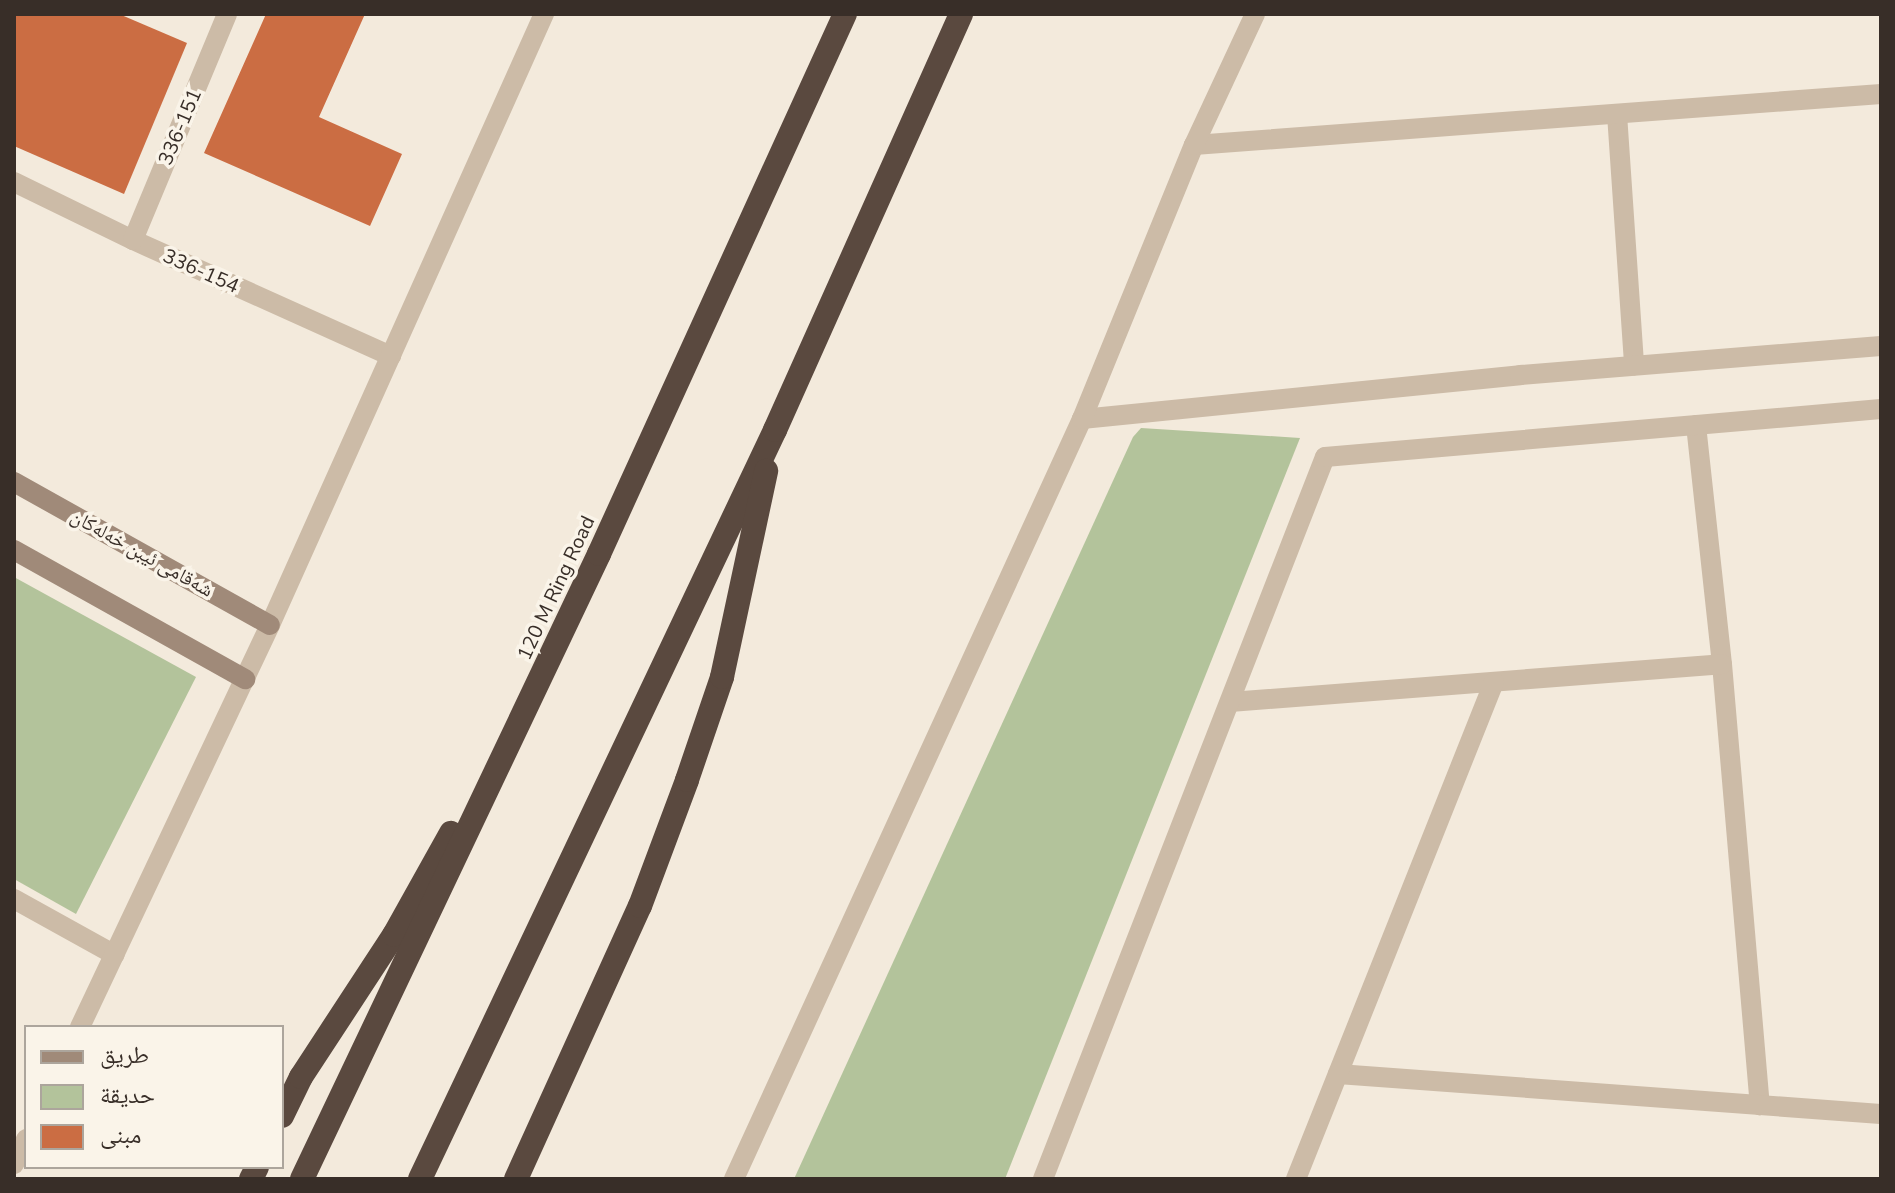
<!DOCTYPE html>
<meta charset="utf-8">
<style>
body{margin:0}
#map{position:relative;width:1895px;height:1193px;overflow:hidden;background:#f3eadc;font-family:"Nunito Sans","Noto Naskh Arabic",sans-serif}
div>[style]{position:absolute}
.green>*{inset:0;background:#b3c39b}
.building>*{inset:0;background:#cb6d43}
.minor>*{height:20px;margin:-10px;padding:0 10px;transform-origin:10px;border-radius:10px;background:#ccbba7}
.tertiary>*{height:20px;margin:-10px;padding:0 10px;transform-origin:10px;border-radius:10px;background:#ccbba7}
.secondary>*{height:20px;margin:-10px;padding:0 10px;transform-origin:10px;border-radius:10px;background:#a08a79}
.motorway>*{height:24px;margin:-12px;padding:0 12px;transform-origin:12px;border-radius:12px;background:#5a493f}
span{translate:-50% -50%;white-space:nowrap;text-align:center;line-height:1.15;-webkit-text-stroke:7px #faf4e9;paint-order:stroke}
.street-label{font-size:20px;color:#382e28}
.frame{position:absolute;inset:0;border:16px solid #382e28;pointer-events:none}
.legend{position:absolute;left:24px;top:1025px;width:260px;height:144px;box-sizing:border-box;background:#faf4e9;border:2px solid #aca59c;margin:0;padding:10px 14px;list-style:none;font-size:24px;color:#382e28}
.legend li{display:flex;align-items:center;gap:16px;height:40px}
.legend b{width:40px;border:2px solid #aca59c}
</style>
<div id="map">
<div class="green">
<i style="clip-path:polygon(1141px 428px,1300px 438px,1005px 1179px,794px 1179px,1133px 437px)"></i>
<i style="clip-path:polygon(14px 577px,196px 677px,76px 914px,14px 879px)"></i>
</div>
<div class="building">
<i style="clip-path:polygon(14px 14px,119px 14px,187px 43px,124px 194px,14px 146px)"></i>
<i style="clip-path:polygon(266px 14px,365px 14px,319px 117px,402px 154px,370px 226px,204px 153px)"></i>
</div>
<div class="minor">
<i style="left:1617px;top:114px;width:252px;rotate:86.1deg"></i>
<i style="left:1194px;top:145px;width:689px;rotate:-4.25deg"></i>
<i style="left:14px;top:182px;width:132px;rotate:26deg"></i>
<i style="left:133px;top:240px;width:283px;rotate:24.2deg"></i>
<i style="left:133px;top:240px;width:245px;rotate:-67.4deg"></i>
<i style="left:1082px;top:419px;width:440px;rotate:-5.7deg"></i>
<i style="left:1520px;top:375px;width:362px;rotate:-4.6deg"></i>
<i style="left:1696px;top:425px;width:240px;rotate:83.8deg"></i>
<i style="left:1722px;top:664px;width:443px;rotate:85.1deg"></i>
<i style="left:1230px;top:702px;width:493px;rotate:-4.4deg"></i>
<i style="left:14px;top:899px;width:115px;rotate:29deg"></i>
<i style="left:1338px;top:1074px;width:544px;rotate:4.21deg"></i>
<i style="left:1043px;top:1179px;width:775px;rotate:-68.67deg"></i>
<i style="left:1325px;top:457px;width:558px;rotate:-4.93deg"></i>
<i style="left:1296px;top:1179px;width:535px;rotate:-68.28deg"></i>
</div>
<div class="tertiary">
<i style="left:80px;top:1027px;width:445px;rotate:-64.7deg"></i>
<i style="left:270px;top:625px;width:670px;rotate:-65.85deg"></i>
<i style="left:14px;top:1164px;width:28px;rotate:-64deg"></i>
<i style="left:734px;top:1179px;width:836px;rotate:-65.4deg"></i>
<i style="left:1082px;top:419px;width:296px;rotate:-67.8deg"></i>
<i style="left:1194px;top:145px;width:145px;rotate:-65deg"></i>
</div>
<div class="secondary">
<i style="left:14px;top:482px;width:293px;rotate:29.2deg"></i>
<i style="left:14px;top:550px;width:265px;rotate:29.2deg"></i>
</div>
<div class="motorway">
<i style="left:282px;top:1116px;width:43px;rotate:-64deg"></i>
<i style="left:301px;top:1077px;width:170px;rotate:-56.8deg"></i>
<i style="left:394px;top:935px;width:117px;rotate:-60.8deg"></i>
<i style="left:251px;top:1179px;width:13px;rotate:-63deg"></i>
<i style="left:302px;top:1179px;width:692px;rotate:-64.58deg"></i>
<i style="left:599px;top:554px;width:593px;rotate:-65.51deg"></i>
<i style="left:420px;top:1179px;width:829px;rotate:-64.64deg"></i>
<i style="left:775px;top:430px;width:456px;rotate:-65.9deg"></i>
<i style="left:516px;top:1179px;width:300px;rotate:-65.6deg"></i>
<i style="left:640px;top:906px;width:134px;rotate:-69.5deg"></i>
<i style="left:687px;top:780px;width:109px;rotate:-71.2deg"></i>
<i style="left:722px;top:677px;width:211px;rotate:-77.9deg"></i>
</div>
<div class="street-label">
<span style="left:180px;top:127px;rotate:-67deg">336-151</span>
<span style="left:201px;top:271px;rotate:24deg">336-154</span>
<span style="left:142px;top:553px;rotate:29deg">شەقامی ئیبن خەلەکان</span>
<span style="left:556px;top:588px;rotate:-65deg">120 M Ring Road</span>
</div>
<div class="frame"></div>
<ul class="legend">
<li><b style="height:10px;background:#a08a79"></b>طريق</li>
<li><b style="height:22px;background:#b3c39b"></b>حديقة</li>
<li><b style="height:22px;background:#cb6d43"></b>مبنى</li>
</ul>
</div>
